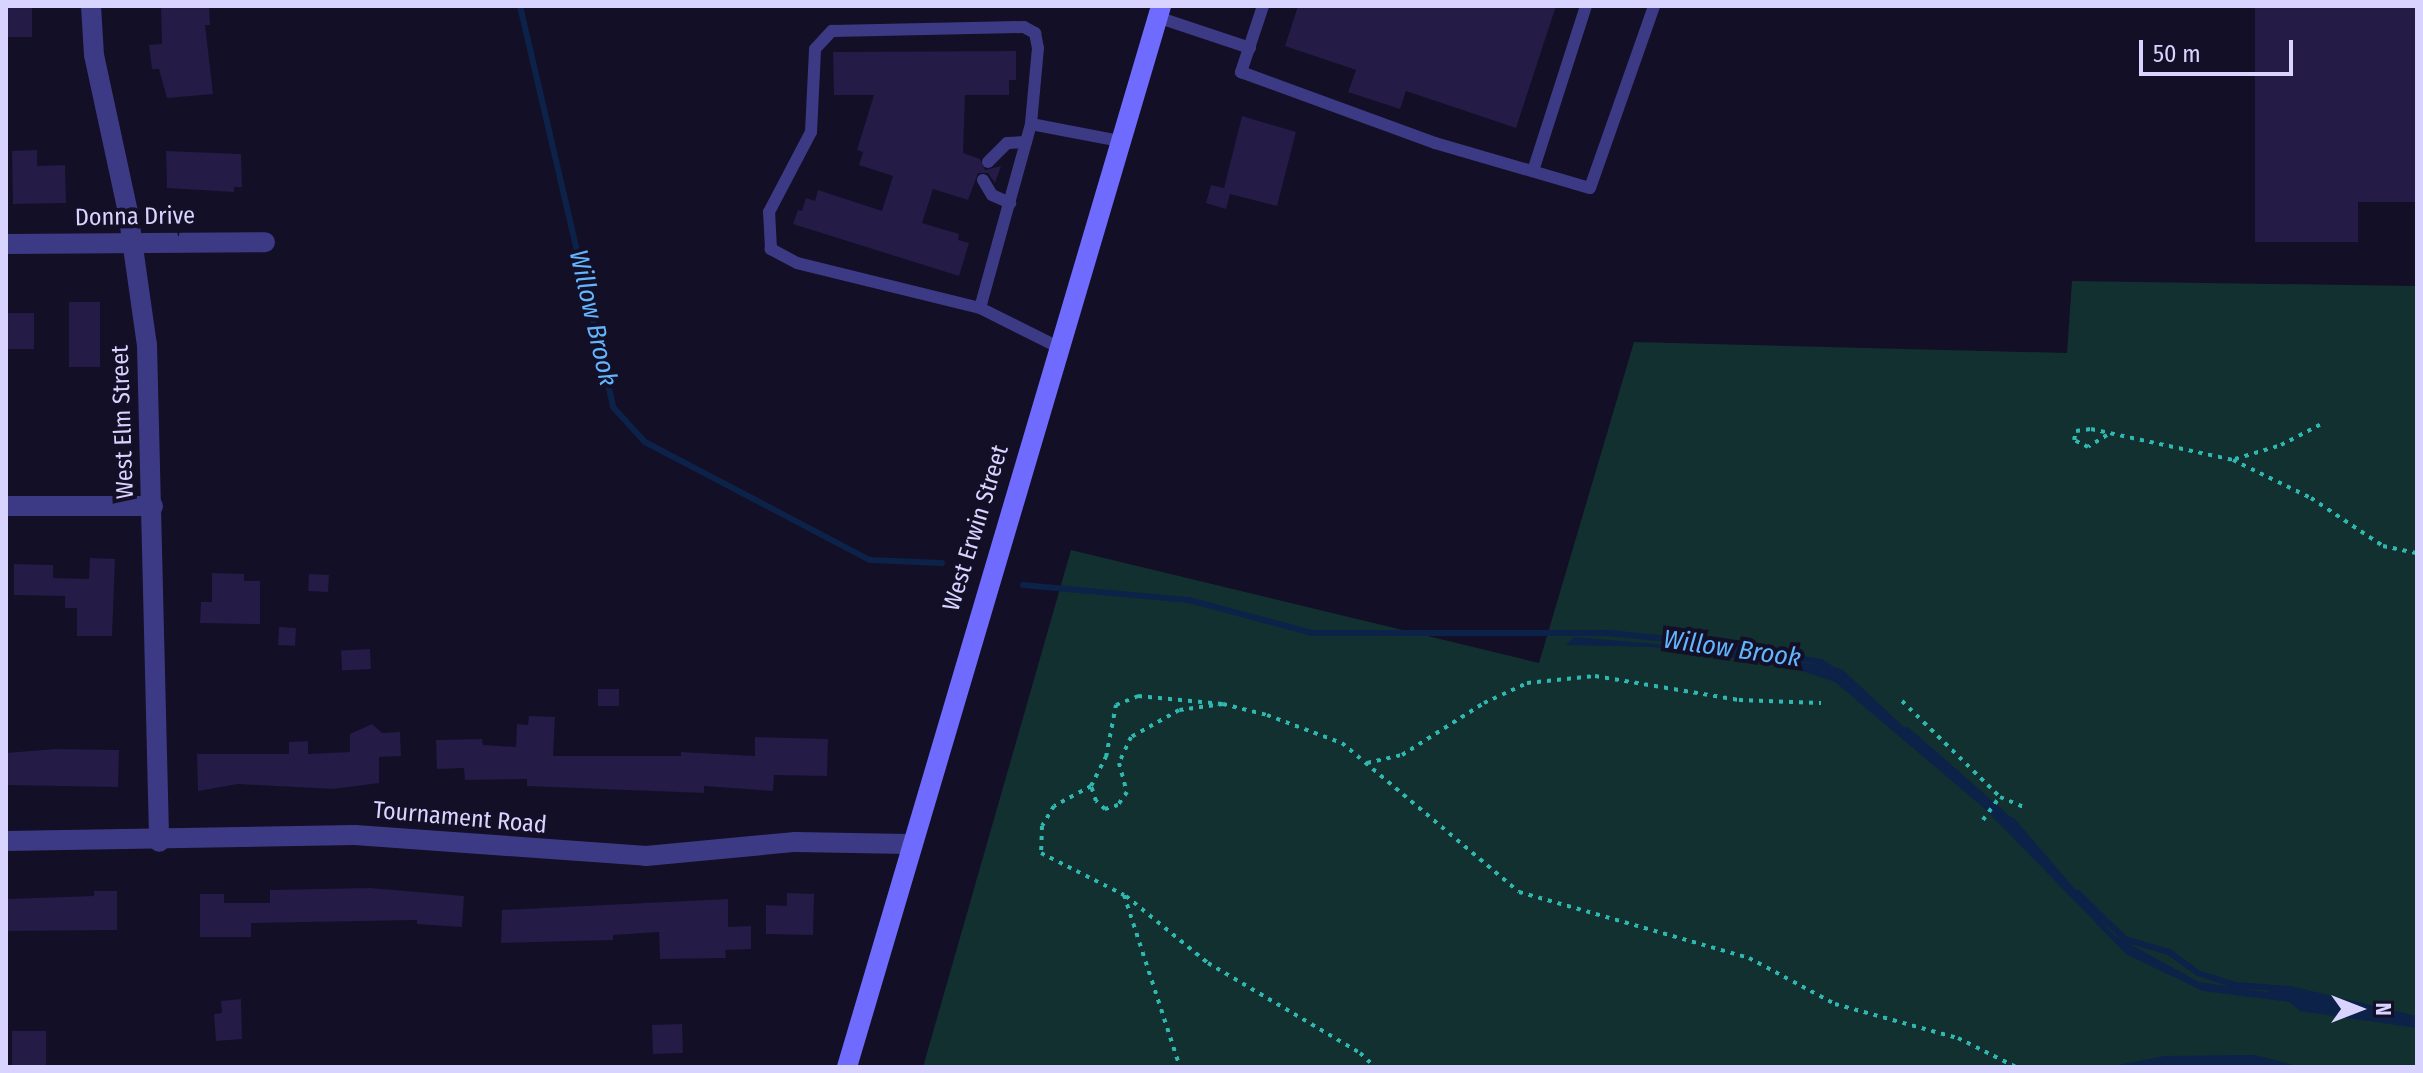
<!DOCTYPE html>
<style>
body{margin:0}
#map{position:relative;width:2423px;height:1073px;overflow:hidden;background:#130f26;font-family:"Fira Sans Condensed",sans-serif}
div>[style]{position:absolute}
.green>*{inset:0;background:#12302f}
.water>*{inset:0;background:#0c2248}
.stream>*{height:6px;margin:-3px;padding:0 3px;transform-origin:3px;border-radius:3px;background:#0c2248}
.building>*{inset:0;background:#241b47;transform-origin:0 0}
.path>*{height:4px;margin-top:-2px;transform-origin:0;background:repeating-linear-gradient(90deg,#2fb8b0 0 4px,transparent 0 10px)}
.service>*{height:12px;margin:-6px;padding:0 6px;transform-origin:6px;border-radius:6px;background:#3d3a85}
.minor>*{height:20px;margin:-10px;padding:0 10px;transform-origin:10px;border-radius:10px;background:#3d3a85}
.secondary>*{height:20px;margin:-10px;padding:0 10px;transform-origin:10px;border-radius:10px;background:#6f6bff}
span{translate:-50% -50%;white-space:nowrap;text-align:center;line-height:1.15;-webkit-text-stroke:8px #130f26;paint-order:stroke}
.street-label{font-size:24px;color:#d9d4ff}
.water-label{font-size:26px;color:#62b6ff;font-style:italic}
.frame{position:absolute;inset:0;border:8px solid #d9d4ff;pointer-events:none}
.north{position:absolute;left:2319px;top:969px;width:80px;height:80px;-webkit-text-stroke:6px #130f26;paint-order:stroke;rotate:90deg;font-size:22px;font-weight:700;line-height:32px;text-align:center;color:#d9d4ff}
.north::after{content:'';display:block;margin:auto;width:28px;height:36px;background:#d9d4ff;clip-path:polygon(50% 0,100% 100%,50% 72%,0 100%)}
.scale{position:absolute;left:2139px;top:40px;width:154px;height:36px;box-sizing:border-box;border:4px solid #d9d4ff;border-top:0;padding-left:10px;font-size:24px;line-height:28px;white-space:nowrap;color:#d9d4ff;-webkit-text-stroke:6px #130f26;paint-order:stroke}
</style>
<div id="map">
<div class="green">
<i style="clip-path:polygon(2072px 281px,2417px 286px,2417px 1067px,923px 1067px,1071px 550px,1539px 663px,1634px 342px,2067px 353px)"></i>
</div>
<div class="water">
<i style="clip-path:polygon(1574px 637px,1726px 650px,1842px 669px,1986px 804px,2015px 819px,2115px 936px,2199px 982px,2266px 992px,2290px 986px,2417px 1016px,2417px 1028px,2300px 1011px,2289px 1002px,2203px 991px,2126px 954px,1985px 809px,1835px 682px,1784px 665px,1652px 647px,1566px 645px)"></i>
<i style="clip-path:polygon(2255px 1055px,2301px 1067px,2107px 1067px,2165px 1056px)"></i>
</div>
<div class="stream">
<i style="left:520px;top:6px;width:412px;rotate:76.9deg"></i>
<i style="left:613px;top:407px;width:47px;rotate:47.6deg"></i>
<i style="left:645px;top:442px;width:254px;rotate:27.7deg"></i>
<i style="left:870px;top:560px;width:72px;rotate:2.4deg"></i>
<i style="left:1023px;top:585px;width:167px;rotate:5.2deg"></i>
<i style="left:1189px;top:600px;width:127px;rotate:15deg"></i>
<i style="left:1312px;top:633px;width:297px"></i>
<i style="left:1609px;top:633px;width:119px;rotate:5.8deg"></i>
<i style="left:1727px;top:645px;width:96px;rotate:10.3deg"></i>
<i style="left:1821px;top:662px;width:14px;rotate:34deg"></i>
<i style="left:1907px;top:730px;width:129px;rotate:41.2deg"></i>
<i style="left:2078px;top:893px;width:66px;rotate:44.4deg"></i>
<i style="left:2125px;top:939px;width:46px;rotate:16.5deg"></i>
<i style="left:2169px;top:952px;width:36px;rotate:36deg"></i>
<i style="left:2198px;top:973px;width:40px;rotate:18deg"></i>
<i style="left:2236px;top:985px;width:53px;rotate:4.3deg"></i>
</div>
<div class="building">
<i style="left:6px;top:6px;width:26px;height:31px"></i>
<i style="clip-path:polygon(161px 6px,209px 6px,210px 25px,205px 25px,213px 94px,167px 98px,159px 69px,152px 69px,149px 45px,162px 44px)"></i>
<i style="clip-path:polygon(1298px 6px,1556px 6px,1516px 128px,1406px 91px,1400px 109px,1348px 92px,1356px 70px,1285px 46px)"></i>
<i style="clip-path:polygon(2255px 6px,2417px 6px,2417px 202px,2358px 202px,2358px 242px,2255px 242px)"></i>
<i style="clip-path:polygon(1016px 51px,1016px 80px,1009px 80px,1009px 95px,965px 95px,963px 153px,980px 159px,985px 170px,1001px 166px,995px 183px,988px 173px,978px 173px,968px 200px,933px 189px,922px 223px,959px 234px,958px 240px,969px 243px,959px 276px,793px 224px,798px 210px,802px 211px,806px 198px,815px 201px,818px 190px,882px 211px,893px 176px,859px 165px,863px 152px,857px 150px,874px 95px,834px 95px,833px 52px)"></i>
<i style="clip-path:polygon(1242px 116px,1296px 132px,1277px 206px,1230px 194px,1226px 209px,1206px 203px,1211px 185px,1224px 188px)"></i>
<i style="clip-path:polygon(37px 150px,37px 166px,65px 165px,66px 203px,13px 204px,12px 151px)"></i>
<i style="clip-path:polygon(166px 151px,241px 154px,242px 187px,234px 187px,234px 192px,167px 188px)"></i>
<i style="left:69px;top:302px;width:31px;height:65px"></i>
<i style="left:6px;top:313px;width:28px;height:36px"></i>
<i style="clip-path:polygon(90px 558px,115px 559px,112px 636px,77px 636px,77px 608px,65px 608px,65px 596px,14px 595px,14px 564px,53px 565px,53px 578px,89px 579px)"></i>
<i style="clip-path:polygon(212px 573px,244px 574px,244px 581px,260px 581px,260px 624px,200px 623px,201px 602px,212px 602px)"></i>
<i style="left:309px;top:574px;width:20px;height:17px;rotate:3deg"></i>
<i style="left:279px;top:627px;width:17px;height:18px;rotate:3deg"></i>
<i style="left:370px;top:649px;width:20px;height:29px;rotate:87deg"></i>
<i style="left:598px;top:689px;width:21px;height:17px"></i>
<i style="clip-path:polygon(529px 716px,555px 717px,553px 756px,681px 756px,681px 752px,755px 756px,755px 737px,828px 739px,827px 776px,774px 775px,773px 791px,704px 786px,704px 793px,527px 786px,527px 779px,465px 780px,464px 768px,437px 769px,436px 740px,482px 739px,483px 745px,516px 747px,517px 724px,528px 725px)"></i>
<i style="clip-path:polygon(372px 724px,382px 733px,400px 732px,401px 756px,379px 757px,379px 783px,333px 789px,238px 784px,198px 791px,197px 754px,289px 754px,289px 742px,308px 741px,308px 754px,350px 752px,350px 734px)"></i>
<i style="clip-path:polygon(56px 749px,119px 750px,118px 787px,6px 785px,6px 753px)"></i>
<i style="clip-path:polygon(370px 888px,464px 896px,462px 927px,417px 924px,417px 920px,251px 923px,251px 937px,200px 937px,200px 894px,224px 894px,224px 903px,270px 903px,270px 890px)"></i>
<i style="clip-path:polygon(94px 891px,117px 891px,117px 930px,6px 931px,6px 899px,94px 896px)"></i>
<i style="clip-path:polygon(787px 893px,814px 894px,813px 935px,766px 934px,766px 905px,787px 906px)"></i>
<i style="clip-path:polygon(728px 899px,728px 927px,751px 926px,751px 949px,725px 950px,726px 958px,660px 959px,659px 932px,613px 935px,613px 940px,501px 943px,502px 910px)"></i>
<i style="clip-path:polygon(241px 999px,242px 1039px,216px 1041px,214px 1014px,222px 1013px,221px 1001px)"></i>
<i style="left:682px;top:1024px;width:29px;height:30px;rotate:88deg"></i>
<i style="left:12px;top:1031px;width:34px;height:36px"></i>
</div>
<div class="path">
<i style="left:2107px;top:435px;width:22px;rotate:148deg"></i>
<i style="left:2088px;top:447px;width:16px;rotate:-153deg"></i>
<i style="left:2074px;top:440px;width:9px;rotate:-77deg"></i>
<i style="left:2076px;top:431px;width:15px;rotate:-8deg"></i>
<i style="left:2091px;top:429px;width:145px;rotate:12.3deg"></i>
<i style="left:2233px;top:460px;width:87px;rotate:26deg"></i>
<i style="left:2311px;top:498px;width:87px;rotate:33.7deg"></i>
<i style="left:2383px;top:546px;width:35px;rotate:12deg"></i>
<i style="left:2235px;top:459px;width:48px;rotate:-16.9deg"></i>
<i style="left:2281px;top:445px;width:47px;rotate:-27.6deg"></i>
<i style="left:1902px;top:701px;width:137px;rotate:44.4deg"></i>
<i style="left:1223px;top:704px;width:44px;rotate:172.2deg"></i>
<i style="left:1179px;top:710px;width:55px;rotate:150.6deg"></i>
<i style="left:1131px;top:737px;width:29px;rotate:115deg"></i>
<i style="left:1119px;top:763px;width:30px;rotate:75deg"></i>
<i style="left:1127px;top:792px;width:16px;rotate:125deg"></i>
<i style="left:1118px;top:805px;width:14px;rotate:163deg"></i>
<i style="left:1105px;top:809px;width:12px;rotate:-138deg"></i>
<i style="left:1096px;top:801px;width:16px;rotate:-108deg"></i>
<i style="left:1091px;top:786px;width:33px;rotate:-63deg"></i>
<i style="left:1106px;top:757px;width:53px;rotate:-79.1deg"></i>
<i style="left:1116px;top:705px;width:24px;rotate:-22deg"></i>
<i style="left:1138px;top:696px;width:85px;rotate:5.4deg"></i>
<i style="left:1223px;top:704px;width:45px;rotate:14deg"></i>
<i style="left:1267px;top:715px;width:80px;rotate:20.5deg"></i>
<i style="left:1342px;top:743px;width:231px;rotate:40.1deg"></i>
<i style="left:1519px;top:892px;width:239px;rotate:16deg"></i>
<i style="left:1749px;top:958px;width:98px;rotate:28.1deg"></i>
<i style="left:1835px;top:1004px;width:128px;rotate:15.5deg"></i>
<i style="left:1958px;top:1038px;width:65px;rotate:26.6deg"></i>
<i style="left:1367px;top:763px;width:36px;rotate:-13deg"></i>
<i style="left:1402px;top:755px;width:97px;rotate:-32.4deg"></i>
<i style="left:1484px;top:703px;width:47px;rotate:-24.9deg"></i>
<i style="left:1527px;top:683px;width:68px;rotate:-5.9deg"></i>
<i style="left:1595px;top:676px;width:146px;rotate:9.5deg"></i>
<i style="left:1739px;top:700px;width:82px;rotate:2.1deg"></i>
<i style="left:1091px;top:786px;width:42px;rotate:151.6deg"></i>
<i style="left:1054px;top:806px;width:23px;rotate:121deg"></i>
<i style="left:1042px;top:826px;width:27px;rotate:92deg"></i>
<i style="left:1041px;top:853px;width:93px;rotate:26.8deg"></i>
<i style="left:1124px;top:895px;width:181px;rotate:72deg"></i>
<i style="left:1983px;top:820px;width:29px;rotate:-54deg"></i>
<i style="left:2000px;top:797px;width:28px;rotate:23deg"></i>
<i style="left:1126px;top:896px;width:106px;rotate:39.3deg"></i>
<i style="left:1208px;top:963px;width:177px;rotate:30.6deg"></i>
<i style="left:1360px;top:1053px;width:21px;rotate:43deg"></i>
</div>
<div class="service">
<i style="left:1263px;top:6px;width:70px;rotate:108.4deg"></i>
<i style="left:1241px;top:72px;width:207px;rotate:20.1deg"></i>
<i style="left:1435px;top:143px;width:161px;rotate:16.2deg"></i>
<i style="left:1590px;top:188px;width:193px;rotate:-70.6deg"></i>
<i style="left:1157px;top:17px;width:98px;rotate:18.4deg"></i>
<i style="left:1031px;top:124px;width:191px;rotate:105.5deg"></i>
<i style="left:980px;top:308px;width:188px;rotate:-166.2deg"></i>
<i style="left:797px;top:263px;width:30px;rotate:-152deg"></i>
<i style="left:771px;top:249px;width:37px;rotate:-93deg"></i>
<i style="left:769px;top:212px;width:90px;rotate:-62.3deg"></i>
<i style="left:811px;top:132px;width:83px;rotate:-87.2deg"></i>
<i style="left:815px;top:49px;width:25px;rotate:-47deg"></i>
<i style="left:832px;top:31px;width:192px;rotate:-1.2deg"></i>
<i style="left:1024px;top:27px;width:13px;rotate:29deg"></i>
<i style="left:1035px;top:33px;width:15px;rotate:79deg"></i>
<i style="left:1038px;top:48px;width:76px;rotate:95.3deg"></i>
<i style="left:1031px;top:124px;width:91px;rotate:10.8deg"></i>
<i style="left:988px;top:162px;width:27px;rotate:-45deg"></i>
<i style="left:1007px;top:143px;width:19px;rotate:-3deg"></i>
<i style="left:1533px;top:171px;width:173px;rotate:-72.2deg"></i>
<i style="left:983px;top:180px;width:17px;rotate:59deg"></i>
<i style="left:992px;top:195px;width:20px;rotate:24deg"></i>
<i style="left:980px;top:308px;width:87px;rotate:26.6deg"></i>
</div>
<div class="minor">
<i style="left:91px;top:6px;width:49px;rotate:86.5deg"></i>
<i style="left:94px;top:55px;width:161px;rotate:77.8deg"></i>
<i style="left:128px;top:212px;width:134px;rotate:81.9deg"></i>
<i style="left:147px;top:345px;width:497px;rotate:88.6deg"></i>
<i style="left:6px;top:244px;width:259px;rotate:-0.4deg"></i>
<i style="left:6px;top:506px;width:147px"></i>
<i style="left:6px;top:841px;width:349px;rotate:-1deg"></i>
<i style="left:355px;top:835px;width:292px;rotate:4.1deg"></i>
<i style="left:646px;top:856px;width:150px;rotate:-5.4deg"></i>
<i style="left:795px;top:842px;width:114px;rotate:1deg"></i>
</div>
<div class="secondary">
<i style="left:847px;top:1067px;width:1106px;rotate:-73.51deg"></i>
</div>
<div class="street-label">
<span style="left:135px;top:217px;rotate:-1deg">Donna Drive</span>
<span style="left:123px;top:422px;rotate:-92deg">West Elm Street</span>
<span style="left:976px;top:528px;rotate:-73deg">West Erwin Street</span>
<span style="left:460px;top:818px;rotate:5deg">Tournament Road</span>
</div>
<div class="water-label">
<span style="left:593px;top:318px;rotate:77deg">Willow Brook</span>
<span style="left:1732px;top:649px;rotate:8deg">Willow Brook</span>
</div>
<div class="frame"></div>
<div class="north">N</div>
<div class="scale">50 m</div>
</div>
